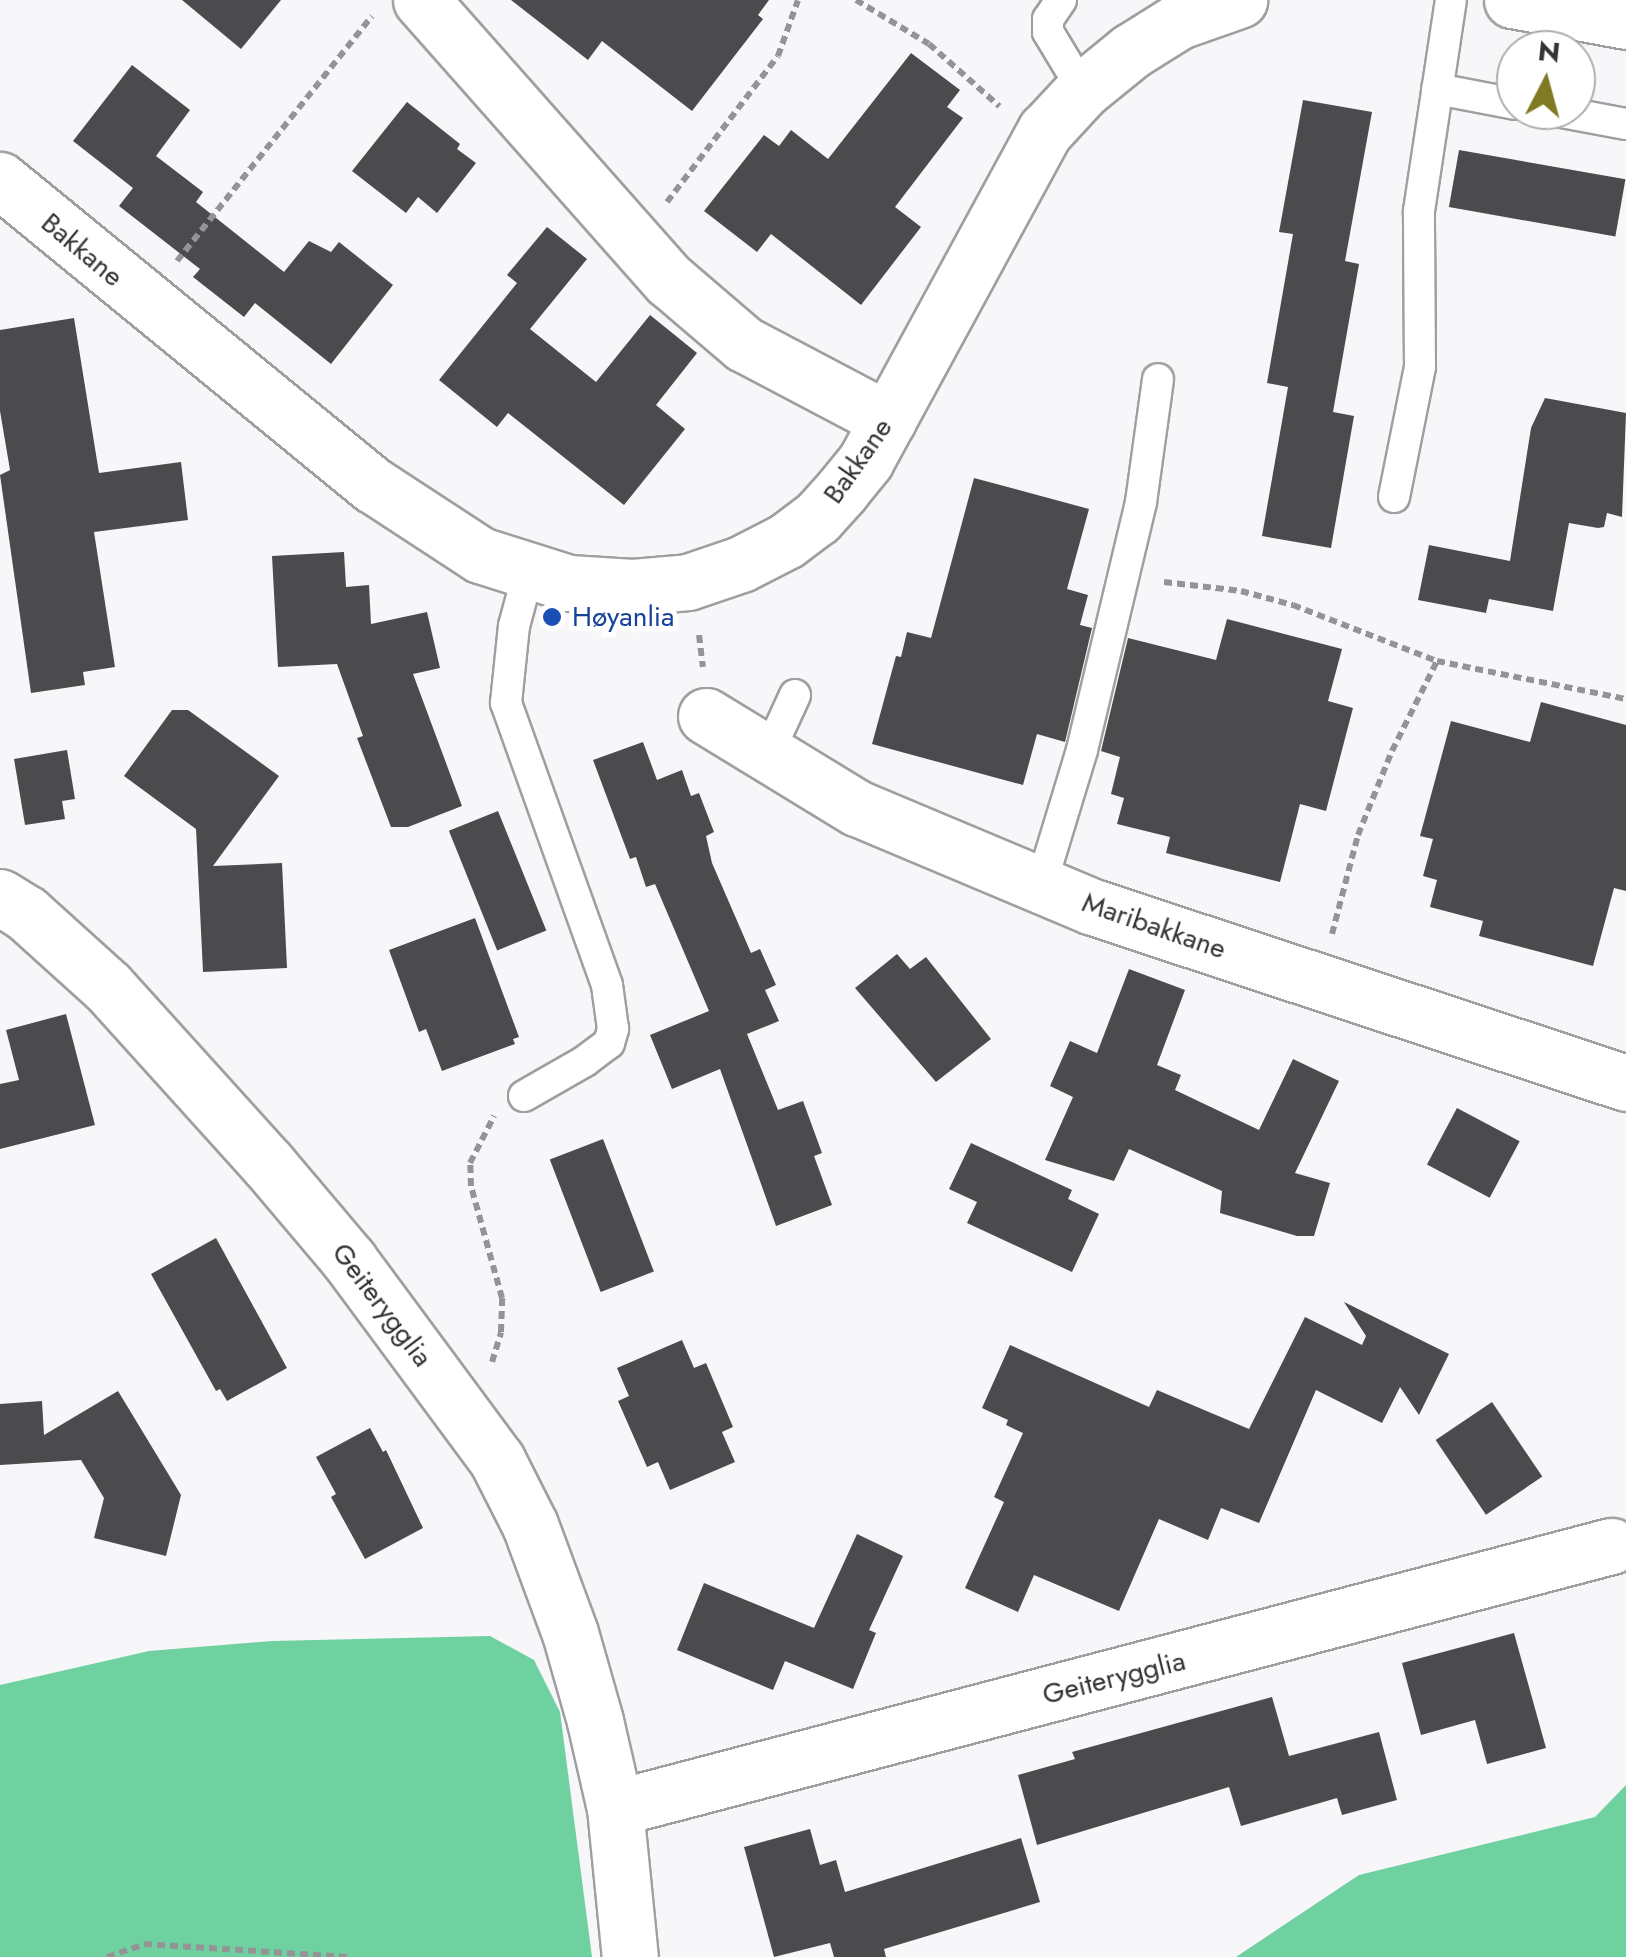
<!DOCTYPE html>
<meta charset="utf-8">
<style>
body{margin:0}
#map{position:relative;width:1626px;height:1957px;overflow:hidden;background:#f7f6f9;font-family:Jost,sans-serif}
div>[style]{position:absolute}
.forest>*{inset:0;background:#6fd1a0}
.building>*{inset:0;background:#4b4b4d;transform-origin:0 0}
.path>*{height:6px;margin-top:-3px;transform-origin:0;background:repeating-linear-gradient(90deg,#949496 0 8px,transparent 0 13px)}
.roads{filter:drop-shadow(2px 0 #9f9fa1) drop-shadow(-2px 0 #9f9fa1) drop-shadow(0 2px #9f9fa1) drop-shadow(0 -2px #9f9fa1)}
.lane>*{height:30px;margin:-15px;padding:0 15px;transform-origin:15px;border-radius:15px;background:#fff}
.street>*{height:55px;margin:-27.5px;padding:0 27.5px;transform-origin:27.5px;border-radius:27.5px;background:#fff}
.dots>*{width:28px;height:28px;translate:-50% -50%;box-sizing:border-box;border:5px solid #fff;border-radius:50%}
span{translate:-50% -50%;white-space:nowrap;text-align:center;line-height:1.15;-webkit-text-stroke:10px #fff;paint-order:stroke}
.street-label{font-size:28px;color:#343435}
.transit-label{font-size:28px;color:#164399}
.left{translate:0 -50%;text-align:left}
.north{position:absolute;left:1496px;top:30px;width:100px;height:100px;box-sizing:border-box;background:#fff;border:2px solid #aeaeae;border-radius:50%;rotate:6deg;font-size:28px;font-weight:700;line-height:40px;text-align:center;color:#343435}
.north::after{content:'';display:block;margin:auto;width:35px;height:45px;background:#807b22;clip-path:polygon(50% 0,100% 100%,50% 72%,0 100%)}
</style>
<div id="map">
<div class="forest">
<i style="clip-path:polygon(490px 1636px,534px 1660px,560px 1712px,592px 1957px,0 1957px,0 1685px,149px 1651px,272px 1641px)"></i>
<i style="clip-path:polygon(1626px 1785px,1626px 1957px,1236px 1957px,1359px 1875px,1595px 1817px)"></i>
</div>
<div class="building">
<i style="clip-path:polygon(182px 0,281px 0,241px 49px)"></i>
<i style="clip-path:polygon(511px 0,769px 0,758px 15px,763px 19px,692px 111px,602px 41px,588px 60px)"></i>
<i style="clip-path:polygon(911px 53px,960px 90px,947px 107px,963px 118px,895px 207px,921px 227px,861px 305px,771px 234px,757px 252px,704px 211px,764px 135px,779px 146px,791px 130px,828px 159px)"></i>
<i style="clip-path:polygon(132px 65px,190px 110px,156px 156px,203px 192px,196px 202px,284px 272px,309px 241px,331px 252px,339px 242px,393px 285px,331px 364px,255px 303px,244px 317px,193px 277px,200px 269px,119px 206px,133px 188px,73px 141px)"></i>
<i style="clip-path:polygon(1303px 100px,1372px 112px,1345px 261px,1359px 264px,1333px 412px,1354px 416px,1331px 548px,1262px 536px,1288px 387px,1267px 383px,1293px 234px,1279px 232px)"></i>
<i style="clip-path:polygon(407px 102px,460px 144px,457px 149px,476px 163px,437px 213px,418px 197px,406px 213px,352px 171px)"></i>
<i style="left:1459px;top:150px;width:169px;height:58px;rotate:10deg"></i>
<i style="clip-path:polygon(547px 227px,587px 259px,530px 329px,596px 382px,650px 315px,697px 353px,656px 405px,685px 429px,624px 505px,508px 413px,497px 427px,439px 380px,517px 283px,507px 275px)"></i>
<i style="clip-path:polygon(74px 318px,99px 473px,181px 462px,188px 520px,94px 532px,115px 667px,83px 672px,85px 685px,31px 693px,0 475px,10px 470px,0 411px,0 330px)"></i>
<i style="clip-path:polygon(1545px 398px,1626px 413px,1622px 517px,1607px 513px,1604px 527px,1598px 528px,1569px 523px,1553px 611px,1489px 599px,1486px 613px,1418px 600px,1429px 545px,1510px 561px,1531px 428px)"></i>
<i style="clip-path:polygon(974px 478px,1089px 509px,1067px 589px,1088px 595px,1080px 625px,1092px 628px,1065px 742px,1037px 734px,1023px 785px,872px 744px,896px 656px,901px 657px,907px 632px,931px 638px)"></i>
<i style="clip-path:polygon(344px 552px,346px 587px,369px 585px,371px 624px,427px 612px,440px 668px,413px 674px,462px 806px,408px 827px,391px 827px,357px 738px,363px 736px,337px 664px,278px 667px,272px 556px)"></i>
<i style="clip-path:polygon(1227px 619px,1342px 649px,1328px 701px,1353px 708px,1326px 811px,1300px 804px,1280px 882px,1166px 853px,1170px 837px,1117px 824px,1124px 798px,1111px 794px,1120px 757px,1101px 751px,1128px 638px,1216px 660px)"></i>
<i style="clip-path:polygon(1541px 702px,1626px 725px,1626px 891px,1614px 888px,1593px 966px,1479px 936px,1483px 921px,1430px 907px,1437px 880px,1423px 876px,1433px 839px,1420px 836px,1451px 721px,1530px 742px)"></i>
<i style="clip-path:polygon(172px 710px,188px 710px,279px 776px,213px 866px,282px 863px,287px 968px,203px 972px,196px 829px,124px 776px)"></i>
<i style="clip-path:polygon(643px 742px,657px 780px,682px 770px,691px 796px,699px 793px,714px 832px,706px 836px,712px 863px,751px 953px,760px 949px,776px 985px,765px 990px,779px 1021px,747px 1034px,778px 1110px,803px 1101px,822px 1153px,814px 1156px,832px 1205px,776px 1226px,720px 1069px,672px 1089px,650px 1035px,709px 1011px,655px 884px,646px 887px,636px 857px,630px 859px,593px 760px)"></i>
<i style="clip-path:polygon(67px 750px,75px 799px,62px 801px,65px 819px,25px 825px,14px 759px)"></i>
<i style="left:498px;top:811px;width:129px;height:53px;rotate:68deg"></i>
<i style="clip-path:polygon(475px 918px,519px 1037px,513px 1039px,515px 1044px,442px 1071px,426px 1029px,419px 1032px,389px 950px)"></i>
<i style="clip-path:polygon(897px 954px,910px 969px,926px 957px,991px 1039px,936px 1082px,855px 988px)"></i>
<i style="clip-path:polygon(1129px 969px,1185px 990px,1157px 1065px,1181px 1075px,1175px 1090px,1259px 1130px,1293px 1059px,1339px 1081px,1295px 1173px,1330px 1183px,1314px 1236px,1297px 1236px,1220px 1213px,1222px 1191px,1129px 1149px,1114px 1181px,1045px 1160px,1073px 1097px,1050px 1086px,1070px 1041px,1097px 1053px)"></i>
<i style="clip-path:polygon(66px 1014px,95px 1125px,0 1149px,0 1084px,19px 1080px,6px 1030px)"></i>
<i style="left:1457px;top:1108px;width:71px;height:64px;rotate:28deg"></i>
<i style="left:603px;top:1139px;width:142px;height:57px;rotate:69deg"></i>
<i style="clip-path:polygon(971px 1143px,1072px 1190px,1068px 1199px,1099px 1214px,1072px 1272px,967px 1223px,977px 1202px,949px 1189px)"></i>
<i style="clip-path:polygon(216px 1238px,287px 1368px,227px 1401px,220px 1389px,216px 1391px,151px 1274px)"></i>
<i style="clip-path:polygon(1344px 1302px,1449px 1354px,1419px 1415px,1400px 1387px,1382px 1423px,1316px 1390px,1259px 1523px,1221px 1508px,1208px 1540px,1159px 1519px,1119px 1611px,1034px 1575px,1018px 1612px,965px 1588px,1004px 1502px,994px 1497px,1023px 1433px,1006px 1425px,1008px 1420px,982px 1408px,1010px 1345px,1149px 1407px,1157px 1390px,1249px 1429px,1305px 1317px,1362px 1345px,1366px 1336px)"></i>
<i style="clip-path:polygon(682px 1340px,694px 1368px,706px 1363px,733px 1427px,722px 1432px,735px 1462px,670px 1490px,658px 1462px,647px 1467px,618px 1401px,629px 1396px,617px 1368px)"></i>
<i style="clip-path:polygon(118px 1391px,181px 1495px,166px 1556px,94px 1538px,104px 1498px,81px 1460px,0 1465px,0 1404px,42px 1401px,44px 1435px)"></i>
<i style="left:1492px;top:1402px;width:90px;height:68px;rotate:56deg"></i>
<i style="clip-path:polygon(370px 1428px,383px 1452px,386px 1450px,423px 1528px,365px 1559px,331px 1497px,336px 1494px,316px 1457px)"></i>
<i style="clip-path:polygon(857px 1534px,903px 1556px,869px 1630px,876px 1633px,853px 1689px,785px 1661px,773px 1690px,677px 1650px,704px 1583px,814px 1628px)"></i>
<i style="clip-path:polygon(1514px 1633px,1546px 1748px,1487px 1764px,1475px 1720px,1421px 1735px,1402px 1663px)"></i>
<i style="clip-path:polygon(1272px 1697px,1289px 1756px,1379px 1732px,1397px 1800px,1342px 1815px,1337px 1798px,1241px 1826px,1229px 1787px,1037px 1845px,1018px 1775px,1075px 1759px,1072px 1752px)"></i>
<i style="clip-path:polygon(810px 1829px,820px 1865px,836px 1860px,845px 1892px,1021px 1838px,1040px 1902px,884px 1949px,886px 1957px,834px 1957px,830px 1943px,774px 1957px,744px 1847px)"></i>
</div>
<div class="path">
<i style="left:856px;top:0;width:85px;rotate:31.1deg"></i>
<i style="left:929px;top:44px;width:94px;rotate:41.5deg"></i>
<i style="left:667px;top:202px;width:183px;rotate:-52.8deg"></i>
<i style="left:778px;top:56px;width:59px;rotate:-70.3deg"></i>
<i style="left:177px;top:261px;width:313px;rotate:-51.5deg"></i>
<i style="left:1164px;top:582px;width:78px;rotate:6.7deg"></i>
<i style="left:1241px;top:591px;width:54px;rotate:15.1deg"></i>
<i style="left:1293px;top:605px;width:155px;rotate:21.3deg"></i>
<i style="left:1437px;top:661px;width:193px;rotate:11.4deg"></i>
<i style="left:699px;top:635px;width:32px;rotate:83deg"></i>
<i style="left:1332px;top:934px;width:102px;rotate:-75.3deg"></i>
<i style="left:1358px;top:835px;width:91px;rotate:-68deg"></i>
<i style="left:1392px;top:751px;width:101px;rotate:-63.4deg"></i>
<i style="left:492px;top:1362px;width:31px;rotate:-73deg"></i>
<i style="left:501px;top:1332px;width:34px;rotate:-88deg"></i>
<i style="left:502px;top:1298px;width:116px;rotate:-105.5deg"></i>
<i style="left:471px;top:1186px;width:23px;rotate:-92deg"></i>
<i style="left:470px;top:1163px;width:53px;rotate:-62.9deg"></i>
<i style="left:107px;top:1957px;width:39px;rotate:-19deg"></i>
<i style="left:144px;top:1944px;width:205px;rotate:3.6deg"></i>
</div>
<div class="roads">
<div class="lane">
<i style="left:1061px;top:0;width:23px;rotate:124deg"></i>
<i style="left:1048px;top:19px;width:13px;rotate:90deg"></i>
<i style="left:1048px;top:32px;width:68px;rotate:58.9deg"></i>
<i style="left:1437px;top:89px;width:80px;rotate:10.8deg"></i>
<i style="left:1551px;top:110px;width:76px;rotate:10.6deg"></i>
<i style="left:1394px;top:497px;width:133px;rotate:-78.7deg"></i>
<i style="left:1420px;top:367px;width:156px;rotate:-90.4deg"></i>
<i style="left:1419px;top:211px;width:213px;rotate:-81.4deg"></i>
<i style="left:767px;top:756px;width:67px;rotate:-65.3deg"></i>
<i style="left:1041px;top:885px;width:141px;rotate:-73.1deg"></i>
<i style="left:1082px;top:750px;width:255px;rotate:-76.6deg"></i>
<i style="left:1141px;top:502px;width:124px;rotate:-82.1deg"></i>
<i style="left:524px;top:1096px;width:70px;rotate:-29.8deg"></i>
<i style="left:585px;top:1061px;width:30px;rotate:-37deg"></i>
<i style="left:609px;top:1043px;width:15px;rotate:-74deg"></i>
<i style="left:613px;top:1029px;width:44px;rotate:-97.8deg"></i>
<i style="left:607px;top:985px;width:300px;rotate:-109.7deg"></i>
<i style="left:506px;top:703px;width:77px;rotate:-84.1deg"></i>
<i style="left:514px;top:626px;width:54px;rotate:-74.9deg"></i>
</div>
<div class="street">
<i style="left:421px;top:0;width:374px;rotate:48.5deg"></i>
<i style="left:669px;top:280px;width:99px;rotate:40.5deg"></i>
<i style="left:744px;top:344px;width:163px;rotate:27.8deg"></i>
<i style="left:1512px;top:0;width:116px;rotate:10.4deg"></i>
<i style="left:0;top:180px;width:482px;rotate:39.3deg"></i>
<i style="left:373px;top:485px;width:128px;rotate:33.2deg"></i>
<i style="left:480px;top:555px;width:93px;rotate:17.5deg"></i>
<i style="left:569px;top:583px;width:64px;rotate:3.6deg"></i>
<i style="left:633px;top:587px;width:55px;rotate:-5.2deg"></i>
<i style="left:688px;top:582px;width:56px;rotate:-18.8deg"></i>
<i style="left:741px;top:564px;width:51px;rotate:-27.1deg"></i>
<i style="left:786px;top:541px;width:39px;rotate:-37deg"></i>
<i style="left:817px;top:518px;width:38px;rotate:-48deg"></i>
<i style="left:842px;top:490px;width:38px;rotate:-51deg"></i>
<i style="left:866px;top:460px;width:375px;rotate:-61.5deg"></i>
<i style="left:1045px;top:131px;width:56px;rotate:-47.2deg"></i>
<i style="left:1083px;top:90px;width:62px;rotate:-39.1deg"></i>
<i style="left:1131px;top:51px;width:57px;rotate:-32deg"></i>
<i style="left:1179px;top:21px;width:64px;rotate:-19.3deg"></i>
<i style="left:706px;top:716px;width:177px;rotate:31.4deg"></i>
<i style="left:857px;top:808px;width:256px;rotate:22.8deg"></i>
<i style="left:1093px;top:907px;width:561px;rotate:18.27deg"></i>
<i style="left:0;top:897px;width:31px;rotate:32deg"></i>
<i style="left:26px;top:913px;width:110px;rotate:42.1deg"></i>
<i style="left:108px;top:987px;width:239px;rotate:47.9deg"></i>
<i style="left:268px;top:1164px;width:126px;rotate:49.8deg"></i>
<i style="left:349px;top:1260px;width:249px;rotate:53.5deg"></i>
<i style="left:497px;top:1460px;width:73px;rotate:63.1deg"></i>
<i style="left:530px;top:1525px;width:115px;rotate:69.7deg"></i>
<i style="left:570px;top:1633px;width:91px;rotate:74.1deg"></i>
<i style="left:595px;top:1721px;width:89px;rotate:77.1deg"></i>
<i style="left:615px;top:1808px;width:150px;rotate:84.3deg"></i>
<i style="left:615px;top:1808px;width:1030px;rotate:-14.74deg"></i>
</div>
</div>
<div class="dots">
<i style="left:552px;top:617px;background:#1a4fb4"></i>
</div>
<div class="street-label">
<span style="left:82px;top:250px;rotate:40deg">Bakkane</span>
<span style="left:858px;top:461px;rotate:-55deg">Bakkane</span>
<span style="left:1154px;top:926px;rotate:19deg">Maribakkane</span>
<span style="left:382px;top:1305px;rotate:53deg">Geiterygglia</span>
<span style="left:1114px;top:1678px;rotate:-14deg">Geiterygglia</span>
</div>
<div class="transit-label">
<span class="left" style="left:572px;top:617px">Høyanlia</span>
</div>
<div class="north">N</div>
</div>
